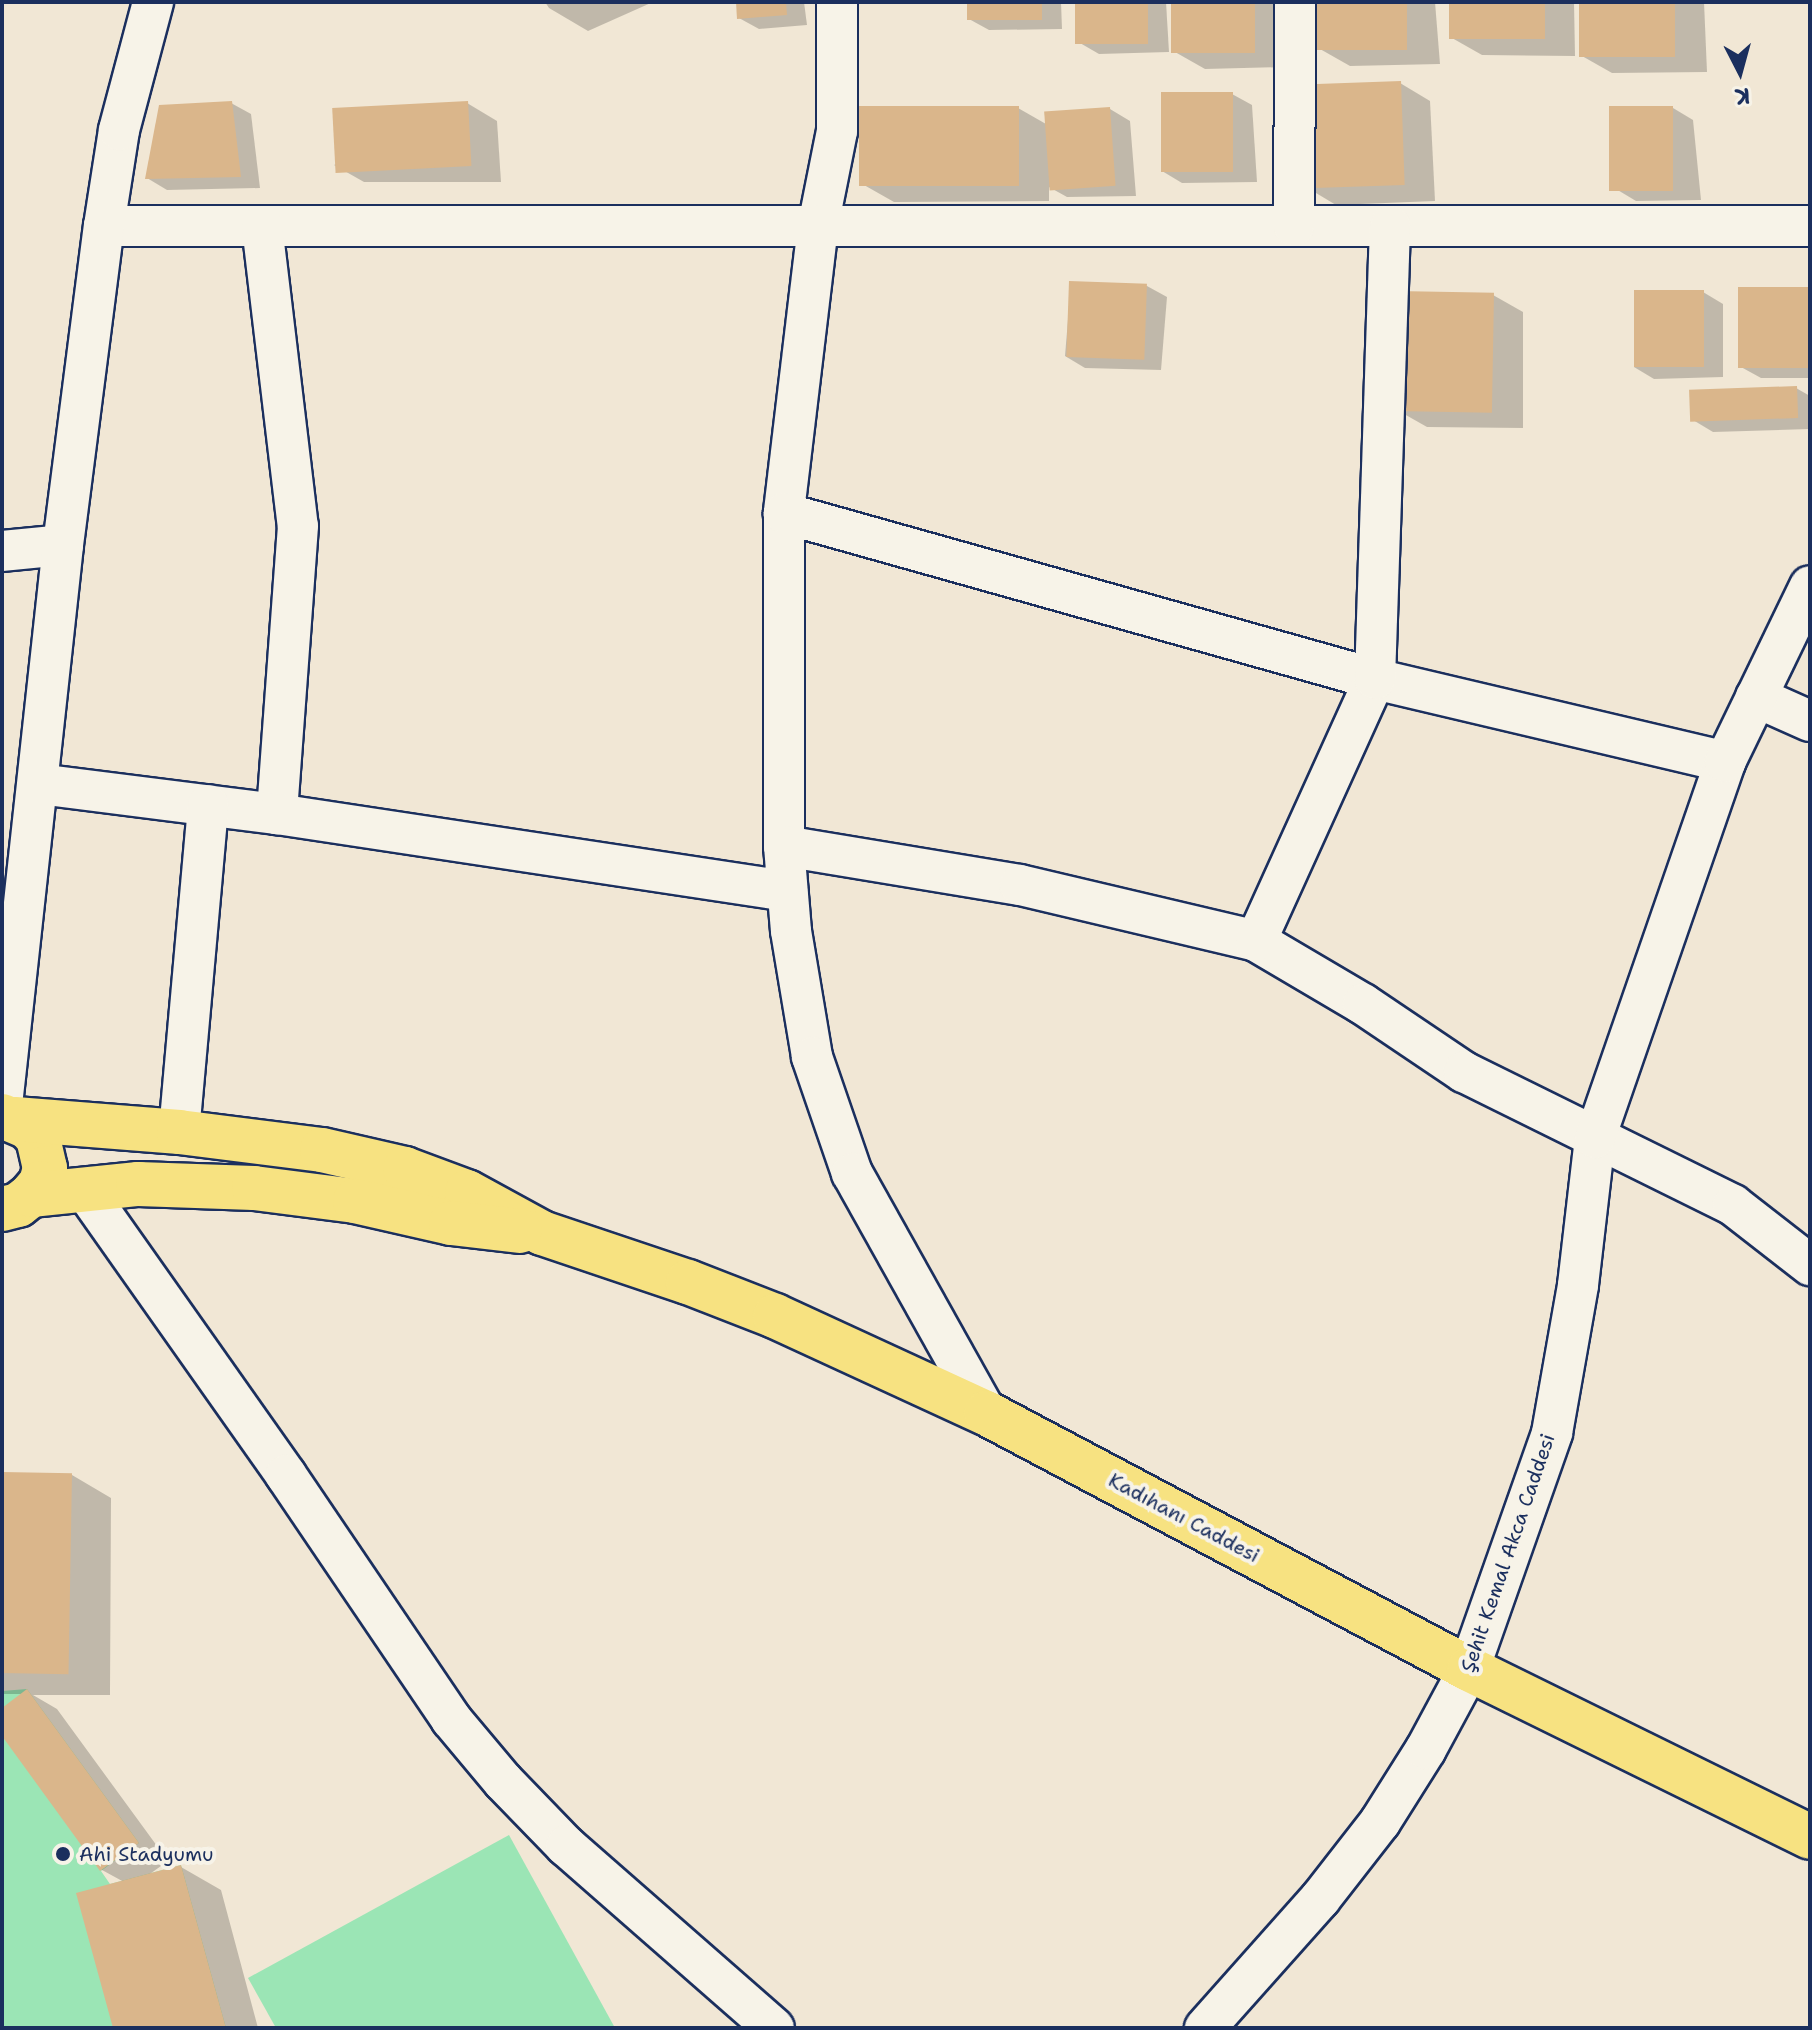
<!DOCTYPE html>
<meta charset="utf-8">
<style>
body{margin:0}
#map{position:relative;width:1812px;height:2030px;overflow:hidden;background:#f1e7d5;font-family:"Shantell Sans",sans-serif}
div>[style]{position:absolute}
.green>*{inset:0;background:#9be5b5}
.shadow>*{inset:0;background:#0003}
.building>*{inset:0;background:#dab68b;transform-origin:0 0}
.roads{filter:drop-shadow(2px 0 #1b2f5e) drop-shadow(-2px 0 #1b2f5e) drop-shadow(0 2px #1b2f5e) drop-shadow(0 -2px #1b2f5e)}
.minor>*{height:40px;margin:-20px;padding:0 20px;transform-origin:20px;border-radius:20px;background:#f7f3e8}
.major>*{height:44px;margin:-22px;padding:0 22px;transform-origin:22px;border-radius:22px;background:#f7e281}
.dots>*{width:22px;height:22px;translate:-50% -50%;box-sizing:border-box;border:4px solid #f7f3e8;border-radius:50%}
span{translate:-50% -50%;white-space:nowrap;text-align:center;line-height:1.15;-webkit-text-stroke:8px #f7f3e8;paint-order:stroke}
.street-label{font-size:20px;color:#1b2f5e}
.poi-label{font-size:20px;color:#1b2f5e}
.left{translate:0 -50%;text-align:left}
.frame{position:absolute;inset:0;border:4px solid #1b2f5e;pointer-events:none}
.north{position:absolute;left:1700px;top:32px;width:80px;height:80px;-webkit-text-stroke:6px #f7f3e8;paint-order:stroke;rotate:174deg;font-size:22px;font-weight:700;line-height:32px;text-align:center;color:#1b2f5e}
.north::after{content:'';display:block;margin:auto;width:28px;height:36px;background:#1b2f5e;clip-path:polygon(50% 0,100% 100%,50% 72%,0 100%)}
</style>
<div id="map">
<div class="green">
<i style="clip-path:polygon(27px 1689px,139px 1843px,101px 1871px,110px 1884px,181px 1865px,226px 2028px,2px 2028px,2px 1691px)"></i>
<i style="clip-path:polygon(509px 1835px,615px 2028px,276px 2028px,248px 1978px)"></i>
</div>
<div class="shadow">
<i style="clip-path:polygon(545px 2px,653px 2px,588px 31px,549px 8px)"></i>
<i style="clip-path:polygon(738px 2px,804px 2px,807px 25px,759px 29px,739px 18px)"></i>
<i style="clip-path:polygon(969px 2px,1061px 2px,1062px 29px,989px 30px,969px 19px)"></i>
<i style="clip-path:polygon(1077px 2px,1166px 2px,1169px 52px,1099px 54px,1080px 43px)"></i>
<i style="clip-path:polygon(1173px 2px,1284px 2px,1286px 67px,1205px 69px,1175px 52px)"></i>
<i style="clip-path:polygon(1316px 2px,1435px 2px,1440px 64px,1350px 66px,1320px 49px)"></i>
<i style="clip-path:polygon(1451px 2px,1574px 2px,1575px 56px,1482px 55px,1452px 38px)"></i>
<i style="clip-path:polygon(1581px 2px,1704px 2px,1707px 72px,1612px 73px,1582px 56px)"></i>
<i style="clip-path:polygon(1400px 83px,1430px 101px,1435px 201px,1336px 205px,1306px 187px)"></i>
<i style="clip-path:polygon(1232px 94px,1252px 105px,1257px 182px,1182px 183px,1162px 171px)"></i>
<i style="clip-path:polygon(231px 103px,251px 114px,260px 188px,167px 190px,147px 178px)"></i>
<i style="clip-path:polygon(467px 103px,497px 121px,501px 182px,364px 182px,334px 165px)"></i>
<i style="clip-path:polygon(1018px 108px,1046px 124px,1110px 109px,1130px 121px,1136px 196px,1067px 197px,1049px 187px,1049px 201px,894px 202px,864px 185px)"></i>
<i style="clip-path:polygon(1673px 108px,1693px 120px,1701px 200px,1636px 201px,1616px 189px)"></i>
<i style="clip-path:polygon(1071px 283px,1147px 286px,1167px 297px,1161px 370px,1085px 368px,1065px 356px)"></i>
<i style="clip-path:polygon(1810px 289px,1810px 378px,1761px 378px,1741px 367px)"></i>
<i style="clip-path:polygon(1703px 292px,1723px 304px,1723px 377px,1654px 379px,1634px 367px)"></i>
<i style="clip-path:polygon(1493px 295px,1523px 312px,1523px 428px,1427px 427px,1397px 410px)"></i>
<i style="clip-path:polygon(1796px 388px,1810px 396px,1810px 429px,1713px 432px,1693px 420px)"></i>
<i style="clip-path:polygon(2px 1474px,72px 1475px,111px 1498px,110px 1695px,33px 1695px,57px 1709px,168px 1861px,147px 1876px,181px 1867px,221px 1890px,258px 2028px,115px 2028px,124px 1882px,102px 1870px,2px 1732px,2px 1710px,23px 1694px,2px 1694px)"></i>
</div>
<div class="building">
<i style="clip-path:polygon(736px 2px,786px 2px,787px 15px,737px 19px)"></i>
<i style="left:967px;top:2px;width:75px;height:18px"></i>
<i style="left:1075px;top:2px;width:73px;height:42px"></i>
<i style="left:1171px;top:2px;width:84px;height:51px"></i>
<i style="left:1314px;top:2px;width:93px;height:48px"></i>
<i style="left:1449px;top:2px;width:96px;height:37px"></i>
<i style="left:1579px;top:2px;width:96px;height:55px"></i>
<i style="left:1401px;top:81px;width:104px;height:98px;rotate:88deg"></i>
<i style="left:1161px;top:92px;width:72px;height:80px"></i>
<i style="clip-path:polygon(232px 101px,241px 177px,145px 179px,159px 105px)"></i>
<i style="left:468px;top:101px;width:65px;height:136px;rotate:87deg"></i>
<i style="left:859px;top:106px;width:160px;height:80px"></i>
<i style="left:1609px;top:106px;width:64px;height:85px"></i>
<i style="left:1110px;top:107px;width:79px;height:66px;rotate:86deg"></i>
<i style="left:1069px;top:281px;width:78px;height:76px;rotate:2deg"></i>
<i style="left:1738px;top:287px;width:72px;height:81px"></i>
<i style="left:1704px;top:290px;width:77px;height:70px;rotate:90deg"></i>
<i style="left:1396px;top:291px;width:98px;height:120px;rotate:1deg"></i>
<i style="left:1797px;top:386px;width:32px;height:108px;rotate:88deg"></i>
<i style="left:2px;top:1472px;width:70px;height:201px;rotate:1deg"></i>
<i style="clip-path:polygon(27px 1689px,139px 1843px,100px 1871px,2px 1736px,2px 1708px)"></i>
<i style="clip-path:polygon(181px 1865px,226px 2028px,113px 2028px,76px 1893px)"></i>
</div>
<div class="roads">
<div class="minor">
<i style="left:837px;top:2px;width:129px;rotate:90deg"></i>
<i style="left:837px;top:131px;width:97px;rotate:101.3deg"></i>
<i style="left:818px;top:226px;width:289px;rotate:96.8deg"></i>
<i style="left:784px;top:513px;width:333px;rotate:90deg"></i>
<i style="left:784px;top:846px;width:85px;rotate:85.3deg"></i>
<i style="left:791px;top:931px;width:128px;rotate:80.5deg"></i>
<i style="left:812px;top:1057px;width:123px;rotate:71deg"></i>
<i style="left:852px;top:1173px;width:275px;rotate:60.8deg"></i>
<i style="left:104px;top:226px;width:1706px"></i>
<i style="left:262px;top:226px;width:302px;rotate:83.2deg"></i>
<i style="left:298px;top:526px;width:289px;rotate:94.2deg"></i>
<i style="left:1294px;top:226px;width:224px;rotate:-89.7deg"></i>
<i style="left:784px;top:513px;width:614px;rotate:15.69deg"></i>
<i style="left:1375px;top:679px;width:360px;rotate:13.3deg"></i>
<i style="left:2px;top:551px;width:61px;rotate:-5.6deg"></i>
<i style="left:1756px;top:697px;width:59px;rotate:24deg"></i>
<i style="left:39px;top:784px;width:240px;rotate:7.2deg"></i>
<i style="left:277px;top:814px;width:516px;rotate:8.59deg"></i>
<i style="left:784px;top:846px;width:239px;rotate:9.4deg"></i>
<i style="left:1020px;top:885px;width:243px;rotate:13.3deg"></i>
<i style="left:1256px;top:941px;width:124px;rotate:30.5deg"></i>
<i style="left:1363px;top:1004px;width:122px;rotate:34deg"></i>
<i style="left:1464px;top:1072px;width:300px;rotate:26.3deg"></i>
<i style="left:1733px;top:1205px;width:98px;rotate:37.9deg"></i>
<i style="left:1256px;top:941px;width:288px;rotate:-65.6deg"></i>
<i style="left:1375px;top:679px;width:453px;rotate:-88.1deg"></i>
<i style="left:2px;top:1105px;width:563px;rotate:-83.78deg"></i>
<i style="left:63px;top:545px;width:322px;rotate:-82.7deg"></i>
<i style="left:104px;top:226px;width:97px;rotate:-81.1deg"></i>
<i style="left:119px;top:130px;width:132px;rotate:-75.1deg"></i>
<i style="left:179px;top:1132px;width:328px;rotate:-84.9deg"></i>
<i style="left:85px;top:1190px;width:349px;rotate:54.8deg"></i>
<i style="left:286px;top:1475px;width:295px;rotate:55.9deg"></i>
<i style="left:451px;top:1719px;width:81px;rotate:50deg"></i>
<i style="left:503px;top:1781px;width:91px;rotate:45.9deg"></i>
<i style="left:566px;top:1846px;width:276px;rotate:41.2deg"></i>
<i style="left:1205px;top:2028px;width:173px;rotate:-48.3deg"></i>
<i style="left:1320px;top:1899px;width:98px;rotate:-52.1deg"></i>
<i style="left:1380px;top:1822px;width:86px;rotate:-57.8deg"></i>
<i style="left:1426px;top:1749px;width:91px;rotate:-61.7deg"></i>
<i style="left:1469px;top:1669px;width:250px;rotate:-70.6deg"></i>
<i style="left:1552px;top:1433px;width:150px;rotate:-80deg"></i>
<i style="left:1578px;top:1285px;width:148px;rotate:-83.4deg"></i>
<i style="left:1595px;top:1138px;width:398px;rotate:-70.9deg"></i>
<i style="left:1725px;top:762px;width:195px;rotate:-64.2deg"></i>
</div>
<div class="major">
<i style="left:2px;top:1116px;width:28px;rotate:23deg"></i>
<i style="left:28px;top:1127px;width:15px;rotate:48deg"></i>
<i style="left:38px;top:1138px;width:31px;rotate:77deg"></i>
<i style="left:45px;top:1168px;width:16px;rotate:105deg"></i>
<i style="left:41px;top:1183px;width:16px;rotate:130deg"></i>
<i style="left:31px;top:1195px;width:16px;rotate:142deg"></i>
<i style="left:18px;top:1205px;width:16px;rotate:166deg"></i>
<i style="left:15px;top:1119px;width:165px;rotate:4.5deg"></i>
<i style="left:179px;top:1132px;width:144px;rotate:7.2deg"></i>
<i style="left:322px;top:1150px;width:85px;rotate:12.9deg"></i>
<i style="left:405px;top:1169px;width:66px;rotate:20.4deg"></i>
<i style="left:467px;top:1192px;width:85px;rotate:28.7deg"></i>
<i style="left:542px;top:1233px;width:154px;rotate:18.6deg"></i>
<i style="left:688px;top:1282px;width:93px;rotate:21.3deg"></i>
<i style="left:775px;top:1316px;width:232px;rotate:24.7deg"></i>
<i style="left:986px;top:1413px;width:547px;rotate:27.92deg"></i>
<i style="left:1469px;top:1669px;width:380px;rotate:26.2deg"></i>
<i style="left:31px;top:1195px;width:108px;rotate:-5.9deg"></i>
<i style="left:138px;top:1184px;width:116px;rotate:2deg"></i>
<i style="left:254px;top:1188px;width:102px;rotate:7.3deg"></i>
<i style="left:355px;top:1201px;width:98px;rotate:12.9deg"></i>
<i style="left:451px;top:1223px;width:69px;rotate:6.6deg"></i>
</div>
</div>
<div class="dots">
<i style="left:63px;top:1854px;background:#1b2f5e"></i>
</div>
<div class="street-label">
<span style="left:1184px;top:1518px;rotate:28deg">Kadıhanı Caddesi</span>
<span style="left:1508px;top:1553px;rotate:-71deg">Şehit Kemal Akca Caddesi</span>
</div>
<div class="poi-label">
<span class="left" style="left:79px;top:1854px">Ahi Stadyumu</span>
</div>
<div class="frame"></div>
<div class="north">K</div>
</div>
